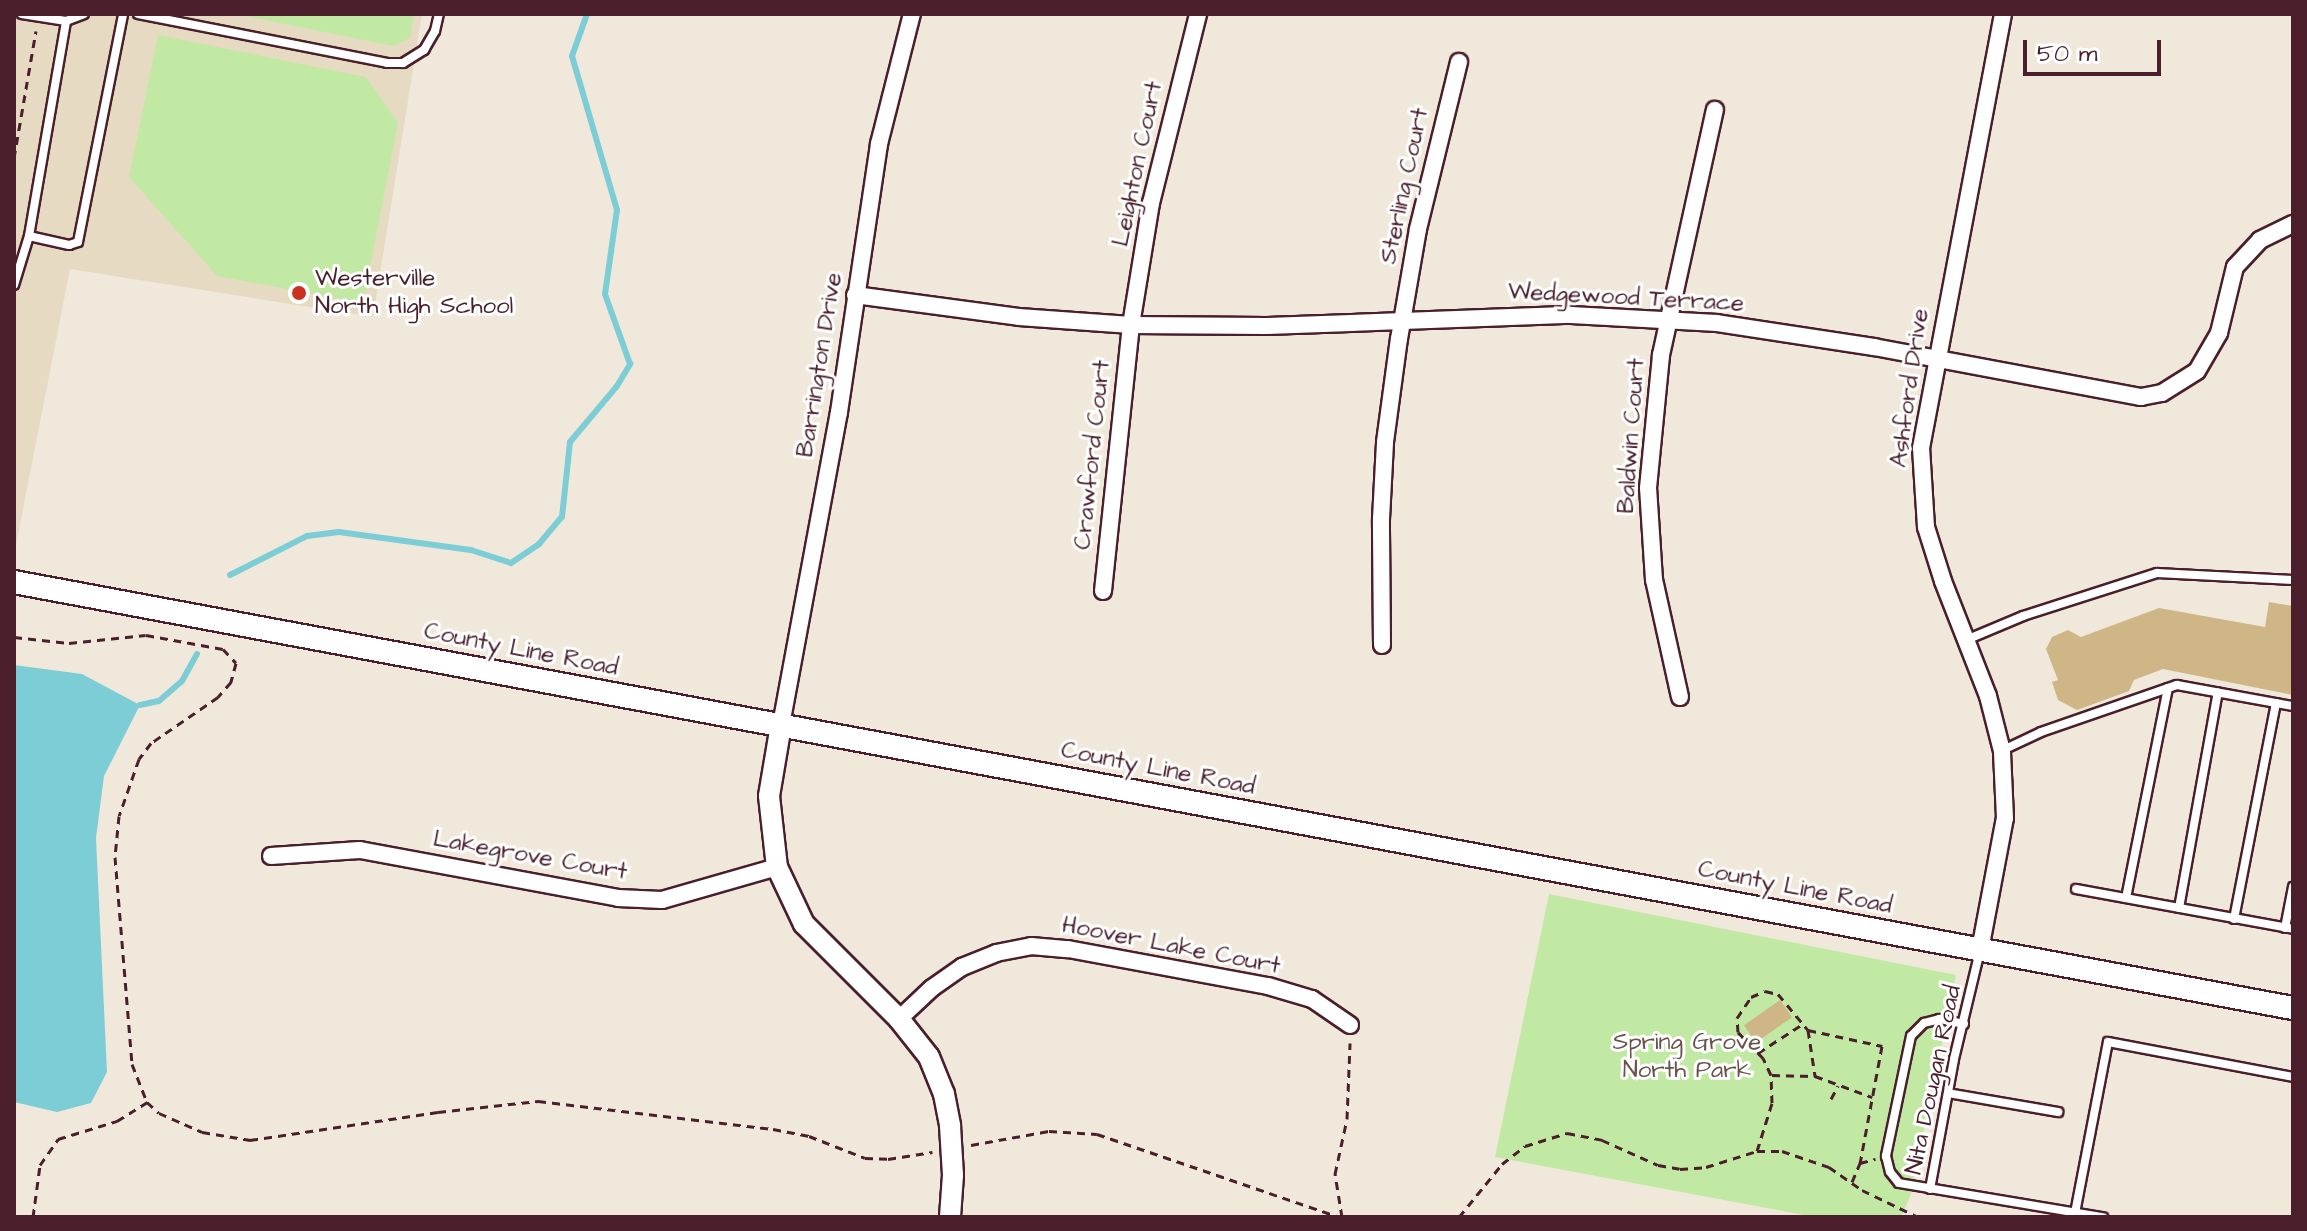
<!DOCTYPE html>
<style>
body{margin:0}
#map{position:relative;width:2307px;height:1231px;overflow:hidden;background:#f0e9db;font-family:"Architects Daughter",sans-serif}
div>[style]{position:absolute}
.built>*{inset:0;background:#e6dac2}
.green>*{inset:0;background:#c2e9a4}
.water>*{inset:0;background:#7dcdd7}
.stream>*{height:6px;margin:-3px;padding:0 3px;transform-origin:3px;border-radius:3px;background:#7dcdd7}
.building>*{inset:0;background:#ceb686;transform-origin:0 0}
.path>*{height:3px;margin-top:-1.5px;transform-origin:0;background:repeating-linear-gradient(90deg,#4a1f2b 0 8px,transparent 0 14px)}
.roads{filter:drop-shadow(2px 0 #4a1f2b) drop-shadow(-2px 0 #4a1f2b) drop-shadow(0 2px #4a1f2b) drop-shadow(0 -2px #4a1f2b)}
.service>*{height:8px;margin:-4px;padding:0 4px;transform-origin:4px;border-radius:4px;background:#fff}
.minor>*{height:16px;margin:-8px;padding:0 8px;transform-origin:8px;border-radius:8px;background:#fff}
.tertiary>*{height:20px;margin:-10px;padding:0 10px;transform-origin:10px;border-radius:10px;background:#fff}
.secondary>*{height:22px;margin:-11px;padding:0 11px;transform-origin:11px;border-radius:11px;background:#fff}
.dots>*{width:22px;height:22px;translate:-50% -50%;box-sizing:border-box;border:4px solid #fff;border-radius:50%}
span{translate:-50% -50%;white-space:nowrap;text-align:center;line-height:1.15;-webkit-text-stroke:6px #fff;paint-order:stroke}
.street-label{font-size:24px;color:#4a1f2b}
.poi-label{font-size:24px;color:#4a1f2b}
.left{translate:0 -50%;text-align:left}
.park-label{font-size:24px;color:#685249}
.frame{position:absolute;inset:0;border:16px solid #4a1f2b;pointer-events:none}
.scale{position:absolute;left:2023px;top:40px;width:138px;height:36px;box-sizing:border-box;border:4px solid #4a1f2b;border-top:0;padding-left:10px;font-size:24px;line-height:28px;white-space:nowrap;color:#4a1f2b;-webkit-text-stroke:6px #fff;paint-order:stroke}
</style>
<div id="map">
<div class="built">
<i style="clip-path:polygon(14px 14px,422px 14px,373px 317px,70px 269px,16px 545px)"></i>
</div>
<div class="green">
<i style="clip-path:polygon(235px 14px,414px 14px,410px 38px,393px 46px)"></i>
<i style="clip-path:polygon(158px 35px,366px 77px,398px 123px,363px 303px,217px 276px,129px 177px)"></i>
<i style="clip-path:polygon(1549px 894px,1956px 975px,1910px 1197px,1901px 1217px,1814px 1217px,1495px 1157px)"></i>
</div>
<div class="water">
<i style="clip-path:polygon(14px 665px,82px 674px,140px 705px,104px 776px,96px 838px,107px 1072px,91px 1103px,57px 1112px,14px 1102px)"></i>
</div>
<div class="stream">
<i style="left:230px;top:575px;width:86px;rotate:-26.9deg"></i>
<i style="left:307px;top:536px;width:32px;rotate:-7deg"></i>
<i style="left:339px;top:532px;width:133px;rotate:7.8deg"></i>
<i style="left:471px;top:550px;width:42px;rotate:18deg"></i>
<i style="left:511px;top:563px;width:34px;rotate:-34deg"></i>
<i style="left:539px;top:544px;width:35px;rotate:-50deg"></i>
<i style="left:562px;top:517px;width:75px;rotate:-83.9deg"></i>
<i style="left:570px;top:442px;width:73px;rotate:-50deg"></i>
<i style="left:617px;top:386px;width:26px;rotate:-59deg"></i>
<i style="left:630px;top:364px;width:74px;rotate:-109.7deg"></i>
<i style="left:605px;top:294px;width:85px;rotate:-81.9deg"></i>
<i style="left:617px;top:210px;width:160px;rotate:-106.3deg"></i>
<i style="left:572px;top:56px;width:45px;rotate:-70.3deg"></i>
<i style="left:140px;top:705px;width:19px;rotate:-12deg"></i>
<i style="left:159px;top:701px;width:30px;rotate:-41deg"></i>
<i style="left:182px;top:681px;width:31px;rotate:-61deg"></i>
</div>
<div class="building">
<i style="clip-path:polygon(2269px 602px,2293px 606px,2293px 695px,2163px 669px,2134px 680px,2129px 691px,2077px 710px,2058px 700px,2052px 682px,2058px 680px,2046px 649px,2052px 637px,2068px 630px,2081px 637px,2159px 608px,2265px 627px)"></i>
<i style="left:1780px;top:1000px;width:21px;height:44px;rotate:55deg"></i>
</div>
<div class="path">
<i style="left:14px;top:158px;width:129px;rotate:-80.2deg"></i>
<i style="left:14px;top:637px;width:55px;rotate:6.2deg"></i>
<i style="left:69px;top:643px;width:77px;rotate:-5.9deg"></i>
<i style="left:146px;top:635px;width:78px;rotate:10.3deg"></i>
<i style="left:223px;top:649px;width:19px;rotate:47deg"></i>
<i style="left:236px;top:663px;width:20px;rotate:105deg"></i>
<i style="left:231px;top:682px;width:20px;rotate:131deg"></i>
<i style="left:218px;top:697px;width:81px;rotate:145.5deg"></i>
<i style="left:151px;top:743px;width:20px;rotate:127deg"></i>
<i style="left:139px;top:759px;width:60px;rotate:109.3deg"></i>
<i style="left:119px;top:816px;width:41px;rotate:95.6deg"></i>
<i style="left:115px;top:857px;width:208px;rotate:85.3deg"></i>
<i style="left:132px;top:1064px;width:41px;rotate:68.5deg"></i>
<i style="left:147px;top:1102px;width:16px;rotate:43deg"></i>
<i style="left:159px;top:1113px;width:47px;rotate:23.8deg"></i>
<i style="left:202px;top:1132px;width:49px;rotate:9.5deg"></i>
<i style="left:250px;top:1140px;width:190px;rotate:-8.5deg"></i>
<i style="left:438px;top:1112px;width:101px;rotate:-6.3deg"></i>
<i style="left:538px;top:1101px;width:237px;rotate:6.8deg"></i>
<i style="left:773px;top:1129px;width:37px;rotate:11deg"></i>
<i style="left:809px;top:1136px;width:60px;rotate:21.4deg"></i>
<i style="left:865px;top:1158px;width:23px;rotate:2deg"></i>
<i style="left:888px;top:1159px;width:45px;rotate:-9deg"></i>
<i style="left:1808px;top:1030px;width:47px;rotate:81.3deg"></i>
<i style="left:1758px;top:1053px;width:51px;rotate:-33.1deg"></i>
<i style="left:1772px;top:1075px;width:43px;rotate:1.3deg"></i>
<i style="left:1815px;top:1076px;width:61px;rotate:20.2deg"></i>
<i style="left:1831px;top:1099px;width:15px;rotate:-62deg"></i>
<i style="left:971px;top:1145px;width:79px;rotate:-10.2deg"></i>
<i style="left:1049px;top:1131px;width:48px;rotate:3.6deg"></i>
<i style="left:1097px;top:1134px;width:257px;rotate:18.9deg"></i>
<i style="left:1757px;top:1151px;width:50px;rotate:-72.6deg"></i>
<i style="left:1772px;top:1103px;width:28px;rotate:-92deg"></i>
<i style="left:1771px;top:1075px;width:19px;rotate:-115deg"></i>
<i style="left:1763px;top:1058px;width:36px;rotate:-134deg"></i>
<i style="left:1738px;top:1032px;width:14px;rotate:-94deg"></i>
<i style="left:1737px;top:1018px;width:25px;rotate:-56deg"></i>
<i style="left:1751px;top:997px;width:15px;rotate:-23deg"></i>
<i style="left:1765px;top:991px;width:13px;rotate:13deg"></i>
<i style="left:1778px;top:994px;width:47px;rotate:50.2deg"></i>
<i style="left:1808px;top:1030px;width:76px;rotate:12.2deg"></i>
<i style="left:1882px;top:1046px;width:119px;rotate:100.6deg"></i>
<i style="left:1852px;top:1182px;width:21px;rotate:-67deg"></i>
<i style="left:1860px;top:1163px;width:16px;rotate:-15deg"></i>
<i style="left:33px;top:1217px;width:52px;rotate:-82.3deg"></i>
<i style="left:40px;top:1165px;width:32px;rotate:-55deg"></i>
<i style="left:58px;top:1139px;width:62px;rotate:-17deg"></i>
<i style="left:117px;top:1121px;width:36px;rotate:-32deg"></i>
<i style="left:1342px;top:1217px;width:44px;rotate:-99.2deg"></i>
<i style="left:1335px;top:1174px;width:56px;rotate:-77.7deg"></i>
<i style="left:1347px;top:1119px;width:76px;rotate:-87.7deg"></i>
<i style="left:1459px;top:1217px;width:68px;rotate:-50.9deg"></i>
<i style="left:1502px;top:1164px;width:29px;rotate:-38deg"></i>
<i style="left:1525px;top:1146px;width:44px;rotate:-17.2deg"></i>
<i style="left:1567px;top:1133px;width:36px;rotate:11deg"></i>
<i style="left:1602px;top:1140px;width:61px;rotate:24.1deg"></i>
<i style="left:1658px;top:1165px;width:22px;rotate:10deg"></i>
<i style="left:1680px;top:1169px;width:26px;rotate:-4deg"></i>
<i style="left:1706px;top:1167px;width:53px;rotate:-17.4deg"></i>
<i style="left:1757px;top:1151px;width:25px"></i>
<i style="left:1782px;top:1151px;width:50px;rotate:18.8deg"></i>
<i style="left:1829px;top:1167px;width:40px;rotate:34.9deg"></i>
<i style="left:1862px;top:1190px;width:62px;rotate:25.7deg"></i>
</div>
<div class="roads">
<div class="service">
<i style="left:138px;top:14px;width:254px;rotate:11.1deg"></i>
<i style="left:387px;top:63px;width:16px"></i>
<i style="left:403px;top:63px;width:25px;rotate:-32deg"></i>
<i style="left:424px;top:50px;width:22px;rotate:-60deg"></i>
<i style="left:435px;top:31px;width:17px;rotate:-77deg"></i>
<i style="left:66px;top:21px;width:19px;rotate:-21deg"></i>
<i style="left:29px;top:236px;width:41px;rotate:12.7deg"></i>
<i style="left:69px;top:245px;width:9px;rotate:-18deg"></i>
<i style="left:78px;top:242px;width:232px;rotate:-78.8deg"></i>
<i style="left:14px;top:285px;width:51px;rotate:-73deg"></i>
<i style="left:29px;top:236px;width:218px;rotate:-80.2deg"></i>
<i style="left:66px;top:21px;width:45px;rotate:-171deg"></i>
<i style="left:1966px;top:640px;width:62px;rotate:-22.8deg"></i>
<i style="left:2023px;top:616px;width:141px;rotate:-17.8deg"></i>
<i style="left:2157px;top:573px;width:136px;rotate:2.9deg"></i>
<i style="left:2003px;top:750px;width:42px;rotate:-25.3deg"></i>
<i style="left:2041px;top:732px;width:144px;rotate:-19.1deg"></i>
<i style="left:2177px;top:685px;width:118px;rotate:10.3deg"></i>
<i style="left:2076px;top:889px;width:221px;rotate:10.4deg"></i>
<i style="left:2126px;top:898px;width:214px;rotate:-78.7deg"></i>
<i style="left:2179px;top:908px;width:219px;rotate:-79.8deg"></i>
<i style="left:2234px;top:919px;width:220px;rotate:-79deg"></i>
<i style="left:2285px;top:928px;width:42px;rotate:-79deg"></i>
<i style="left:1964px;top:1024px;width:25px;rotate:-168deg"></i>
<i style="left:1940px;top:1019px;width:16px;rotate:166deg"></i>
<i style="left:1924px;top:1023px;width:18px;rotate:135deg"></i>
<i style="left:1911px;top:1036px;width:123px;rotate:101.8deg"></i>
<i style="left:1886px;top:1156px;width:16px;rotate:76deg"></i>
<i style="left:1890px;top:1172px;width:14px;rotate:51deg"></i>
<i style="left:1899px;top:1183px;width:207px;rotate:9.5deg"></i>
<i style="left:1948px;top:1093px;width:112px;rotate:9.8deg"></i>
<i style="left:1930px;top:1189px;width:132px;rotate:-79.5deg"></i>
<i style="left:1954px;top:1059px;width:111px;rotate:-76.5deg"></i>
<i style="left:2075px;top:1213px;width:174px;rotate:-79.1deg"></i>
<i style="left:2108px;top:1042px;width:188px;rotate:10.7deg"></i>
</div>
<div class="minor">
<i style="left:855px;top:295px;width:165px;rotate:7.6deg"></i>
<i style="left:1019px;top:317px;width:112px;rotate:4.1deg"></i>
<i style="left:1131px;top:325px;width:136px;rotate:0.4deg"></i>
<i style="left:1267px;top:326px;width:304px;rotate:-2.1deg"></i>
<i style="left:1571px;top:315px;width:146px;rotate:3.1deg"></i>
<i style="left:1717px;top:323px;width:159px;rotate:8.7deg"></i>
<i style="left:1874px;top:347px;width:272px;rotate:10.6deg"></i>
<i style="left:2141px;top:397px;width:21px;rotate:-11deg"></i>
<i style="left:2162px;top:393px;width:41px;rotate:-32.2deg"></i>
<i style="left:2197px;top:371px;width:44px;rotate:-59.9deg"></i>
<i style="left:2219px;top:333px;width:68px;rotate:-76.4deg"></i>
<i style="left:2235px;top:267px;width:37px;rotate:-47deg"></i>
<i style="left:2260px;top:240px;width:37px;rotate:-26deg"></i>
<i style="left:1103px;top:591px;width:267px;rotate:-84deg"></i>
<i style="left:1131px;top:325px;width:124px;rotate:-80.7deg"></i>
<i style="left:1151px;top:203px;width:195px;rotate:-76deg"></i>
<i style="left:1382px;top:645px;width:126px;rotate:-90.5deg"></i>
<i style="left:1381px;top:519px;width:77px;rotate:-87deg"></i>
<i style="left:1385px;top:442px;width:104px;rotate:-82.3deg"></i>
<i style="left:1399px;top:339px;width:112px;rotate:-80.2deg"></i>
<i style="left:1418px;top:229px;width:172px;rotate:-76.2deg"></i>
<i style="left:1680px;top:697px;width:120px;rotate:-102.5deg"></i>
<i style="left:1654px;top:580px;width:92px;rotate:-93.7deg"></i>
<i style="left:1648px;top:488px;width:134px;rotate:-84.4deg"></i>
<i style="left:1661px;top:355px;width:251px;rotate:-77.6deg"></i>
<i style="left:781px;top:725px;width:318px;rotate:-79.5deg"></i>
<i style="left:839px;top:412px;width:271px;rotate:-81.5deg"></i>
<i style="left:879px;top:144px;width:134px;rotate:-75.8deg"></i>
<i style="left:271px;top:856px;width:89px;rotate:-3.9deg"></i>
<i style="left:360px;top:850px;width:262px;rotate:10.5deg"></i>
<i style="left:618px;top:898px;width:44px;rotate:2.6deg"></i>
<i style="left:662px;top:900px;width:120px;rotate:-16deg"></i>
<i style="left:1980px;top:950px;width:134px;rotate:-79.3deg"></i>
<i style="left:2005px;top:818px;width:67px;rotate:-92.6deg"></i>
<i style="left:2002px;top:751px;width:57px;rotate:-104.3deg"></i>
<i style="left:1988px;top:696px;width:123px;rotate:-111.4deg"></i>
<i style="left:1943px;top:581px;width:57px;rotate:-107.5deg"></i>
<i style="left:1926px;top:527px;width:79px;rotate:-93.6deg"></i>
<i style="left:1921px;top:448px;width:442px;rotate:-79.3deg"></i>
<i style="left:899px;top:1019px;width:45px;rotate:-43.2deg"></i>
<i style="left:932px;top:988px;width:37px;rotate:-35deg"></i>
<i style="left:962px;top:967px;width:37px;rotate:-22deg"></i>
<i style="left:996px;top:953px;width:36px;rotate:-11deg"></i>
<i style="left:1031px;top:946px;width:37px;rotate:5deg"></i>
<i style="left:1068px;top:949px;width:203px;rotate:10.5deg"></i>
<i style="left:1268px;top:986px;width:46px;rotate:16.5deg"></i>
<i style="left:1312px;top:999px;width:46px;rotate:34.4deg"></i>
</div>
<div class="tertiary">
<i style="left:781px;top:725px;width:72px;rotate:99.6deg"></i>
<i style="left:769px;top:796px;width:71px;rotate:83.6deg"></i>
<i style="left:777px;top:867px;width:63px;rotate:64.7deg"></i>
<i style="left:804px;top:924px;width:134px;rotate:45deg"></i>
<i style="left:899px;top:1019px;width:48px;rotate:51.7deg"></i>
<i style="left:929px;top:1057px;width:40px;rotate:68deg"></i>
<i style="left:944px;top:1094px;width:33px;rotate:79deg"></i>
<i style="left:950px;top:1126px;width:49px;rotate:86.5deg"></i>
<i style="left:953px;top:1175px;width:42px;rotate:94.1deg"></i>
</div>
<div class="secondary">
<i style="left:14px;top:582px;width:2318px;rotate:10.59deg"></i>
</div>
</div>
<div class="dots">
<i style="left:299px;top:293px;background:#c8321e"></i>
</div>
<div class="street-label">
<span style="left:1138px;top:164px;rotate:-78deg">Leighton Court</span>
<span style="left:1405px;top:186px;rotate:-78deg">Sterling Court</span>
<span style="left:1626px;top:298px;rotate:3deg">Wedgewood Terrace</span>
<span style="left:820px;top:365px;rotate:-81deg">Barrington Drive</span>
<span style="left:1910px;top:388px;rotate:-82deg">Ashford Drive</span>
<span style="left:1632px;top:436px;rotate:-86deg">Baldwin Court</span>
<span style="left:1093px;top:455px;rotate:-84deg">Crawford Court</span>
<span style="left:521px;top:650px;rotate:11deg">County Line Road</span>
<span style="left:1158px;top:769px;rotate:11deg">County Line Road</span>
<span style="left:530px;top:856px;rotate:10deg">Lakegrove Court</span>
<span style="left:1795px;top:888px;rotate:11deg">County Line Road</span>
<span style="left:1171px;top:946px;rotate:11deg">Hoover Lake Court</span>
<span style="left:1934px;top:1080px;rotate:-78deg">Nita Dougan Road</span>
</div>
<div class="poi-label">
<span class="left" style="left:315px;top:293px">Westerville<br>North High School</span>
</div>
<div class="park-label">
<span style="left:1687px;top:1057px">Spring Grove<br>North Park</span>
</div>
<div class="frame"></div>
<div class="scale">50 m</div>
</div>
